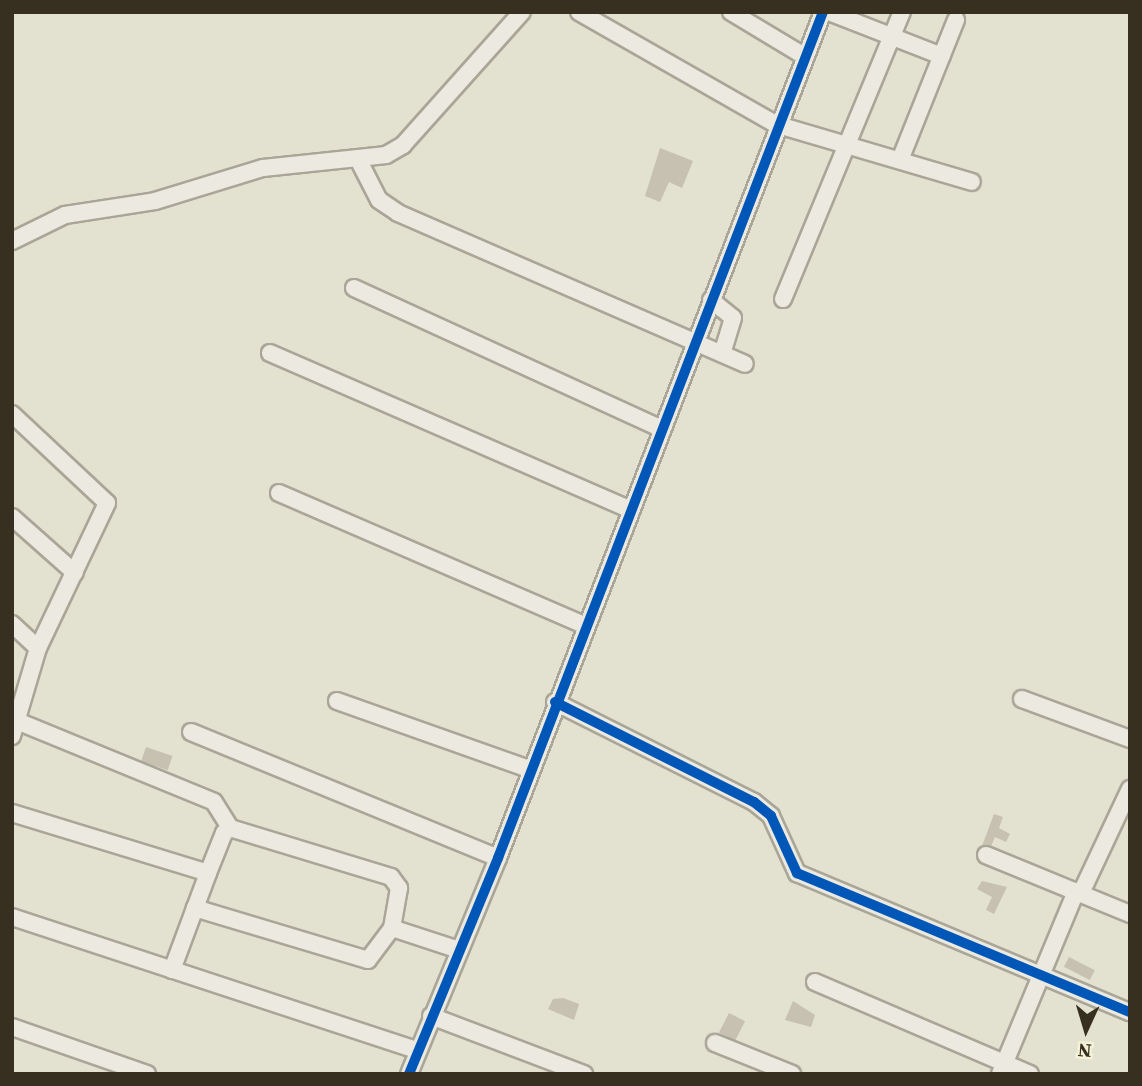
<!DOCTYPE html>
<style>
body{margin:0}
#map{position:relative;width:1142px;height:1086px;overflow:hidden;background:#e3e1cf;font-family:"Source Serif 4",serif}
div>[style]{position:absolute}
.building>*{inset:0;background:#c6c1b0;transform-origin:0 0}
.roads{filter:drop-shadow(2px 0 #a9a698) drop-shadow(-2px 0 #a9a698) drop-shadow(0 2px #a9a698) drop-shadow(0 -2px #a9a698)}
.minor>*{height:16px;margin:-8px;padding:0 8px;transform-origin:8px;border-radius:8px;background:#eceae0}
.cycleway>*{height:10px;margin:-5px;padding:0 5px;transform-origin:5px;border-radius:5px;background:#0057b8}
span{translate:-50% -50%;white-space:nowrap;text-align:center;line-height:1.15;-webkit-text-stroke:7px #f3f1d6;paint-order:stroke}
.frame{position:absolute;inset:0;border:14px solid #373020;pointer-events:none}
.north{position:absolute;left:1051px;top:995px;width:70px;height:70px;-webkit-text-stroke:5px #f3f1d6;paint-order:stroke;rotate:184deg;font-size:19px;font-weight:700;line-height:28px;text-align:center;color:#373020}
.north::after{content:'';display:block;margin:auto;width:24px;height:32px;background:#373020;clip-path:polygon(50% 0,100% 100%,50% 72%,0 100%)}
</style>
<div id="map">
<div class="building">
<i style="clip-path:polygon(660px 148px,693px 161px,682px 188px,669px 182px,660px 202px,645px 196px)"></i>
<i style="left:146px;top:747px;width:28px;height:15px;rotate:19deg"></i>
<i style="clip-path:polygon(994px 814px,1003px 817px,999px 828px,1010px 834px,1006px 842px,995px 837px,991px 846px,982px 846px)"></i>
<i style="clip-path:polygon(982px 881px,1007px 887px,994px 914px,986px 910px,992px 897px,977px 889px)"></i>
<i style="left:1069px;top:957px;width:29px;height:11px;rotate:27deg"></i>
<i style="clip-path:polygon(563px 998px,579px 1004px,574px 1020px,548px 1009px,553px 999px)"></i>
<i style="clip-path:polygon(793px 1001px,815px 1015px,811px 1027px,785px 1020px)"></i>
<i style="left:729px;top:1013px;width:18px;height:22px;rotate:27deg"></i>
</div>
<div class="roads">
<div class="minor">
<i style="left:579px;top:12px;width:226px;rotate:29.7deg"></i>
<i style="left:775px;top:124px;width:205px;rotate:16.4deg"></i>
<i style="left:731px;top:12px;width:87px;rotate:31deg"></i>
<i style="left:829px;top:12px;width:121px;rotate:21.3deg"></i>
<i style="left:900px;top:160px;width:151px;rotate:-68.2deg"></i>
<i style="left:359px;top:161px;width:44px;rotate:62.9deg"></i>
<i style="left:379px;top:200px;width:23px;rotate:34deg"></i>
<i style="left:398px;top:213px;width:378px;rotate:23.5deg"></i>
<i style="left:12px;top:241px;width:59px;rotate:-26.1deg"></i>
<i style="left:65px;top:215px;width:91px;rotate:-8.8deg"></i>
<i style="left:155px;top:201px;width:113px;rotate:-17deg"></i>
<i style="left:263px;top:168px;width:124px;rotate:-6deg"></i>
<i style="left:386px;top:155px;width:20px;rotate:-30deg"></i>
<i style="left:403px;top:145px;width:178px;rotate:-48.2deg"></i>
<i style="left:354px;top:288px;width:337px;rotate:24.6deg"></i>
<i style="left:783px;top:299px;width:311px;rotate:-67.5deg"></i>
<i style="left:711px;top:300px;width:28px;rotate:39deg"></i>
<i style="left:733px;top:318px;width:37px;rotate:107deg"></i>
<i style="left:270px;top:353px;width:391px;rotate:23.5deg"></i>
<i style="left:12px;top:414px;width:130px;rotate:43.1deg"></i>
<i style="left:107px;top:503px;width:161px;rotate:115.4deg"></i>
<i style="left:38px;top:648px;width:92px;rotate:106.5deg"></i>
<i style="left:279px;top:493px;width:332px;rotate:23.4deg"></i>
<i style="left:12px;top:517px;width:84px;rotate:41.6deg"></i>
<i style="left:12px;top:624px;width:35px;rotate:43deg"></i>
<i style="left:1022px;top:699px;width:115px;rotate:20.3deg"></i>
<i style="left:337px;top:701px;width:204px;rotate:19.5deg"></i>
<i style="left:555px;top:702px;width:223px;rotate:26.7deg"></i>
<i style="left:754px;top:802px;width:22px;rotate:39deg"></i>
<i style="left:771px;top:816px;width:63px;rotate:65.5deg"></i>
<i style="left:797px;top:873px;width:361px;rotate:22.7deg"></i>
<i style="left:12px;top:719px;width:218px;rotate:22.3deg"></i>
<i style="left:214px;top:802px;width:31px;rotate:58deg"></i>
<i style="left:191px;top:732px;width:332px;rotate:22.3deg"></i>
<i style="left:12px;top:813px;width:205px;rotate:17deg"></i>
<i style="left:986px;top:855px;width:156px;rotate:22.3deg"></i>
<i style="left:1081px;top:893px;width:115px;rotate:-64.8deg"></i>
<i style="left:12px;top:917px;width:426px;rotate:18.2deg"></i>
<i style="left:392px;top:928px;width:71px;rotate:18.2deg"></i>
<i style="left:172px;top:970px;width:103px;rotate:-69.6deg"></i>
<i style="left:208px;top:873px;width:43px;rotate:-68.2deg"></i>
<i style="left:224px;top:833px;width:8px;rotate:-40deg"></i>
<i style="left:230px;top:828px;width:168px;rotate:16.9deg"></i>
<i style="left:391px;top:877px;width:14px;rotate:54deg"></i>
<i style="left:399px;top:888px;width:41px;rotate:99.9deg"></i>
<i style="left:392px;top:928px;width:40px;rotate:127deg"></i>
<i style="left:368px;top:960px;width:181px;rotate:-163.3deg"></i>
<i style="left:815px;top:982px;width:234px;rotate:23.2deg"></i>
<i style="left:431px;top:1016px;width:164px;rotate:20.8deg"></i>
<i style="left:12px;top:1027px;width:143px;rotate:19.2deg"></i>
<i style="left:715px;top:1043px;width:83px;rotate:21.9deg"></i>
<i style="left:409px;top:1074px;width:234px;rotate:-67.6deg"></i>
<i style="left:498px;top:858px;width:906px;rotate:-68.99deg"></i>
<i style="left:1000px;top:1074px;width:198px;rotate:-67.4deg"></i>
</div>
</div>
<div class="cycleway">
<i style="left:555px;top:702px;width:223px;rotate:26.7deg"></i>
<i style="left:754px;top:802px;width:22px;rotate:39deg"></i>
<i style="left:771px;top:816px;width:63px;rotate:65.5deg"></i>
<i style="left:797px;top:873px;width:361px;rotate:22.7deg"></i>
<i style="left:409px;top:1074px;width:234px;rotate:-67.6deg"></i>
<i style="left:498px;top:858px;width:906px;rotate:-68.99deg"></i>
</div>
<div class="frame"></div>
<div class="north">N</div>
</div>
